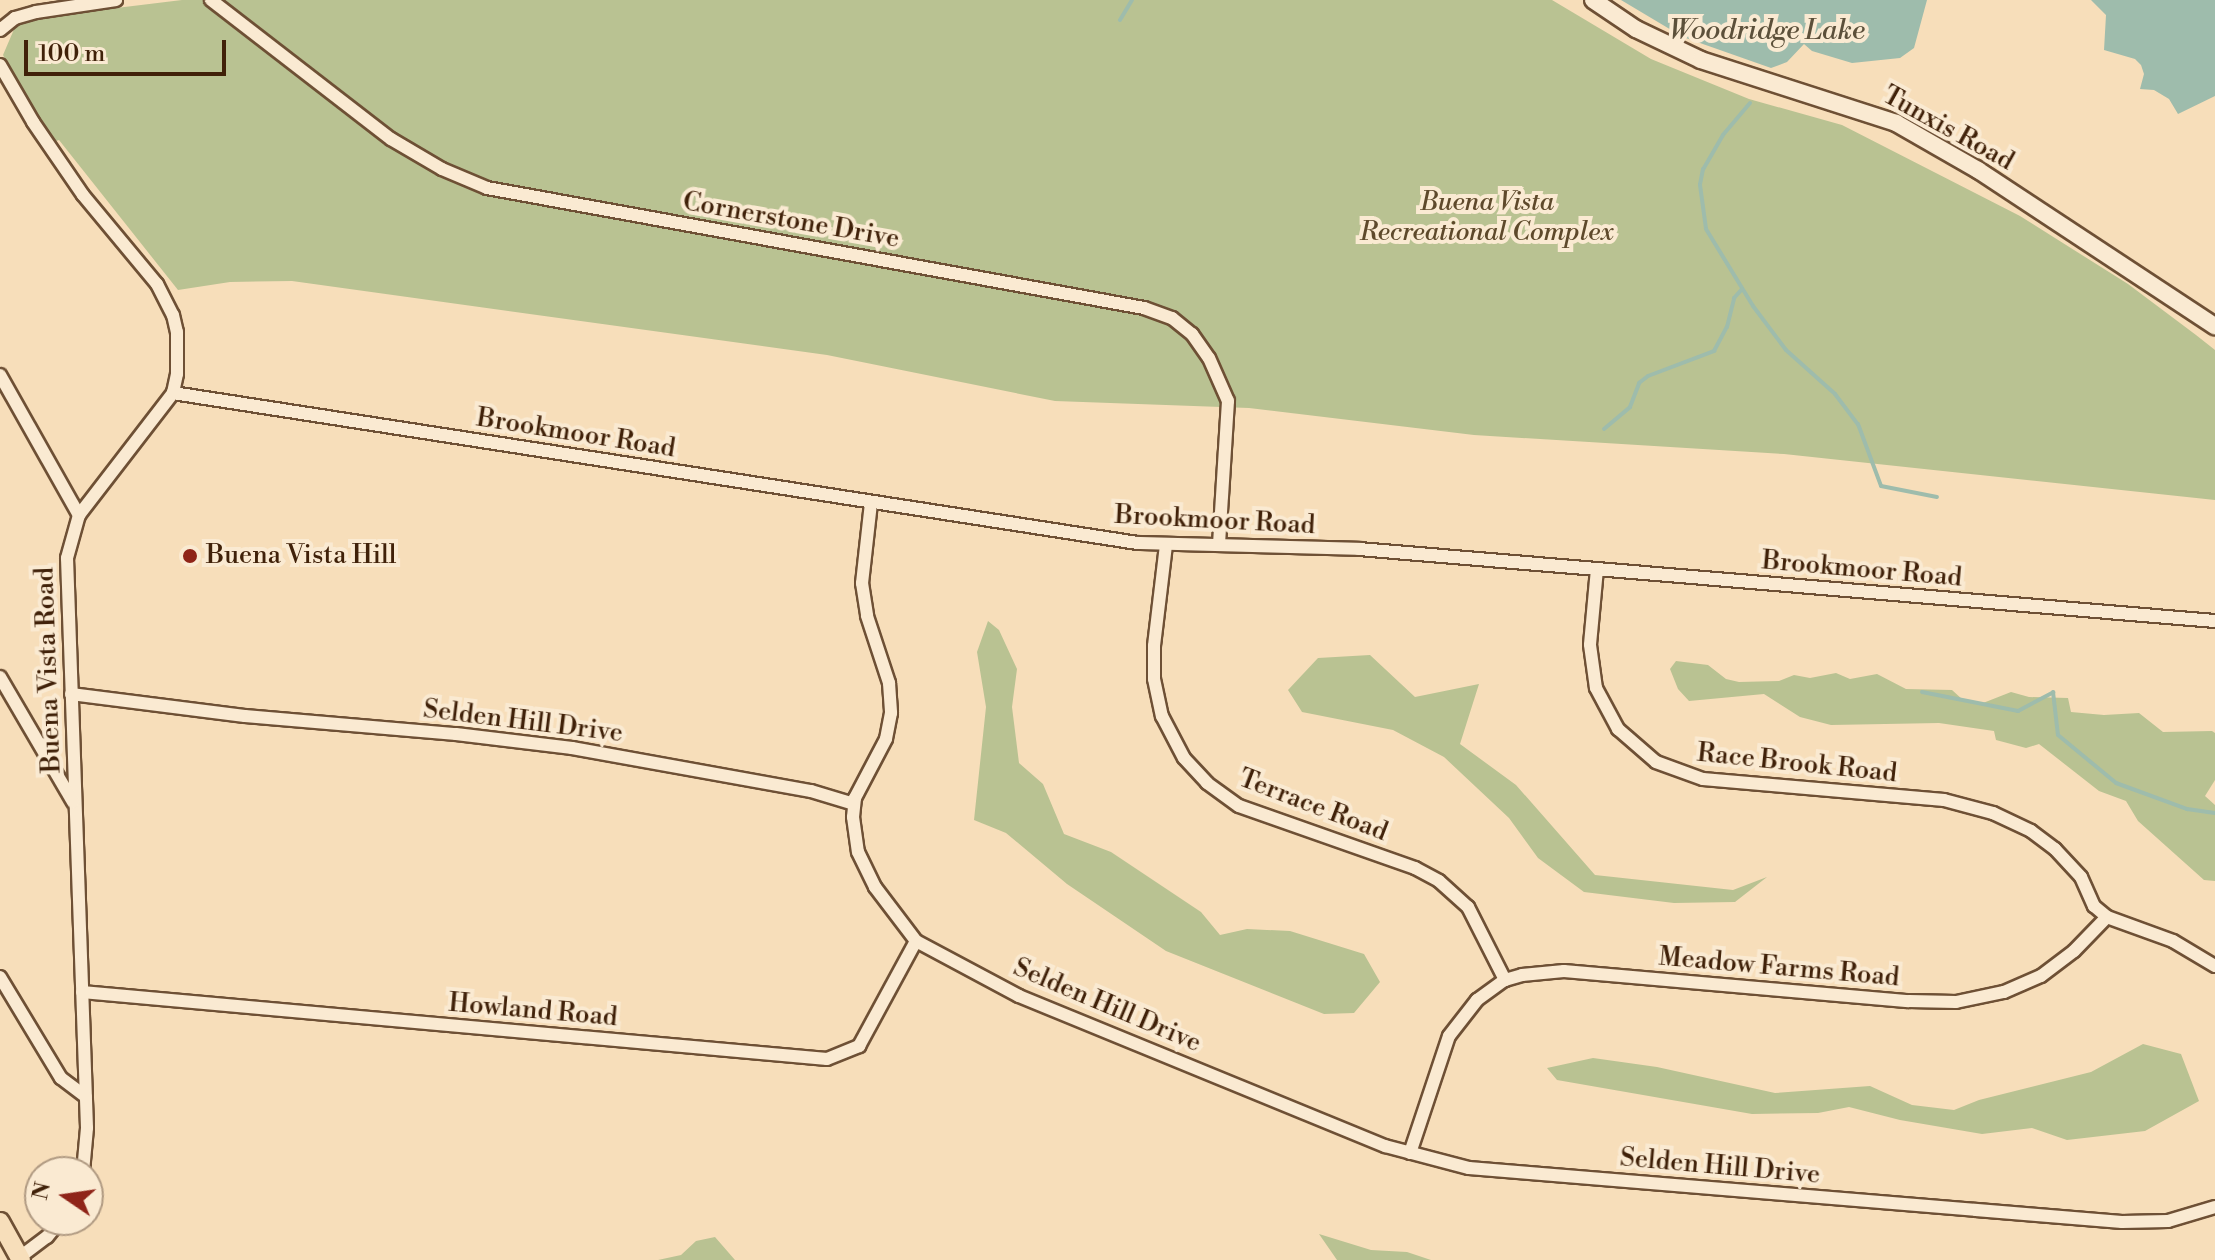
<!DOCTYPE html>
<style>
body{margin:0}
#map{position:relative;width:2215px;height:1260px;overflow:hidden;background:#f7deba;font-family:"Libre Bodoni",serif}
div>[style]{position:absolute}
.green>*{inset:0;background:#b9c292}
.water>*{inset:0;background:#9ebcac}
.stream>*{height:4px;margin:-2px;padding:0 2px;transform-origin:2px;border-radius:2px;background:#9ebcac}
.roads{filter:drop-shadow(2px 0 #6e5035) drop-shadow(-2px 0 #6e5035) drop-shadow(0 2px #6e5035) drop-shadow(0 -2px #6e5035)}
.street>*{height:12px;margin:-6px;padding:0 6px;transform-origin:6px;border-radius:6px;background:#faead2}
.secondary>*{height:16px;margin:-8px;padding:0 8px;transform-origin:8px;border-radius:8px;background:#faead2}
.primary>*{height:18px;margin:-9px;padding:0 9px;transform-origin:9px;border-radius:9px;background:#f7deba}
.dots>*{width:22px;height:22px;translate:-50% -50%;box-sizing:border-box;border:4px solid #faead2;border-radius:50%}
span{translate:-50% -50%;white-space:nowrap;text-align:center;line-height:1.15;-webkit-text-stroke:8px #faead2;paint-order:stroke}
.street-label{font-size:26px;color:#402109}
.park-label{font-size:26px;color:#5e492b;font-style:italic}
.poi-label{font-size:26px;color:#402109}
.left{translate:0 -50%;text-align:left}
.water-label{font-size:28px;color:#5c503a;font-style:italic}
.north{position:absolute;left:24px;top:1156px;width:80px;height:80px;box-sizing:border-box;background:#faead2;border:2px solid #b09a82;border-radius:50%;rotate:283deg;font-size:22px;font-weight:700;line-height:32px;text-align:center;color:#402109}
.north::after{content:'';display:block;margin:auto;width:28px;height:36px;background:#8f2418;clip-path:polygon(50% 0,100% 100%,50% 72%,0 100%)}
.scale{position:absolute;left:24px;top:40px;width:202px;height:36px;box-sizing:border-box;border:4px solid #402109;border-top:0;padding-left:10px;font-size:24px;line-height:28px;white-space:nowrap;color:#402109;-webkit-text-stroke:6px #faead2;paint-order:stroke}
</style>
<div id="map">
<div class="green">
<i style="clip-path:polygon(182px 0,1552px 0,1651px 59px,1749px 99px,1842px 125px,2020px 216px,2128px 284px,2196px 335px,2215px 350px,2215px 500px,1784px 454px,1474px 435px,1249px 408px,1055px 401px,827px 355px,292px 281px,230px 282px,178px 290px,59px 140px,50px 143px,3px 55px,18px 20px)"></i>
<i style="clip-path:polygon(988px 621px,999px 630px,1017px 669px,1012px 707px,1019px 763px,1043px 784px,1064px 834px,1111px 852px,1201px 912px,1220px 935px,1247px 929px,1290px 931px,1364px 954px,1380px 982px,1354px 1013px,1324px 1014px,1166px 951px,1067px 884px,1006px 833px,974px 820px,986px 707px,977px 652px)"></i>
<i style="clip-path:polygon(1370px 655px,1415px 697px,1479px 684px,1460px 744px,1516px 785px,1595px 875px,1733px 890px,1767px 877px,1735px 902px,1674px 903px,1584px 892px,1538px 858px,1509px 818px,1444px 757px,1393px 730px,1302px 712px,1288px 690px,1318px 658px)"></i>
<i style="clip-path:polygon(1676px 661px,1708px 665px,1726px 679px,1739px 682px,1779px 681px,1794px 675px,1810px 678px,1836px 673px,1850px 679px,1877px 674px,1906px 689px,1952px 690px,1963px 700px,1983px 703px,2011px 692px,2029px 697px,2068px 698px,2071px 712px,2104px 715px,2139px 713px,2163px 732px,2212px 731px,2215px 733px,2215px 780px,2205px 796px,2215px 805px,2215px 881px,2204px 880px,2138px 821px,2126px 801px,2099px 791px,2039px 744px,2026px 748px,1996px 740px,1994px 731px,1939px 723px,1831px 725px,1800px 717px,1764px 694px,1689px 701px,1678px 689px,1670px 669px)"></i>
<i style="clip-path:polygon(2143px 1044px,2181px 1054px,2199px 1101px,2145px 1131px,2067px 1140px,2032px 1128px,1982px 1134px,1900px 1120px,1849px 1107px,1818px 1113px,1752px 1114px,1557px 1080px,1547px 1068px,1593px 1058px,1657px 1067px,1775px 1093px,1870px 1086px,1912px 1105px,1954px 1110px,1979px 1100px,2091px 1072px)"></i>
<i style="clip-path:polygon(1319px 1234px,1371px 1250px,1407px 1252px,1431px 1260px,1337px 1260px)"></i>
<i style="clip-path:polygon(715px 1237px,735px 1260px,658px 1260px,681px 1255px,696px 1241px)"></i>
</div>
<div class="water">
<i style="clip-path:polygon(1621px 0,1927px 0,1914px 48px,1900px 58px,1852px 63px,1812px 51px,1804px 44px,1787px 62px,1771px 68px,1683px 37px)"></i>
<i style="clip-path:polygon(2091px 0,2215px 0,2215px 96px,2178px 114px,2169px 99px,2154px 90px,2140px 89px,2144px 74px,2141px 65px,2135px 59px,2104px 50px,2106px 15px)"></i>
</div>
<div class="stream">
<i style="left:1120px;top:20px;width:23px;rotate:-59deg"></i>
<i style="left:1750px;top:103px;width:42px;rotate:130.2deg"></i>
<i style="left:1723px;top:135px;width:39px;rotate:120deg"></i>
<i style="left:1703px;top:169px;width:16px;rotate:101deg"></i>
<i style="left:1700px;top:185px;width:44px;rotate:82.2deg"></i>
<i style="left:1706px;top:229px;width:90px;rotate:58.6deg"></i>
<i style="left:1753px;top:306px;width:55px;rotate:53.1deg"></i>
<i style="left:1786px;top:350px;width:66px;rotate:41.9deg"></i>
<i style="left:1835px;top:394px;width:38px;rotate:53deg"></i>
<i style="left:1858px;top:424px;width:66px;rotate:69.6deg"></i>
<i style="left:1881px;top:486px;width:57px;rotate:11.1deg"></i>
<i style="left:1604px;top:429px;width:34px;rotate:-40deg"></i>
<i style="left:1630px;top:407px;width:26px;rotate:-69deg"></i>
<i style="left:1639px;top:383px;width:11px;rotate:-38deg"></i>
<i style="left:1648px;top:376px;width:71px;rotate:-20.7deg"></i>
<i style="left:1714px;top:351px;width:27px;rotate:-62deg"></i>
<i style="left:1727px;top:327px;width:30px;rotate:-76deg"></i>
<i style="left:1734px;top:298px;width:12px;rotate:-48deg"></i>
<i style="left:1922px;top:692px;width:98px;rotate:11.2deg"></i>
<i style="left:2018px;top:711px;width:40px;rotate:-28deg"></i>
<i style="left:2053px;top:692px;width:43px;rotate:83.4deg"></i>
<i style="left:2058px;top:735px;width:75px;rotate:39.6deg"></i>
<i style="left:2116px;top:783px;width:76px;rotate:20.1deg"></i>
<i style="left:2187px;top:809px;width:28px;rotate:8deg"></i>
</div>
<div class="roads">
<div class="street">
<i style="left:211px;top:0;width:227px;rotate:37.7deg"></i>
<i style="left:391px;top:139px;width:59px;rotate:30.5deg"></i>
<i style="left:442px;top:169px;width:49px;rotate:22.9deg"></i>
<i style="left:487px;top:188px;width:668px;rotate:10.35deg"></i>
<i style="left:1144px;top:308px;width:30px;rotate:20deg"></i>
<i style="left:1172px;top:318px;width:26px;rotate:39deg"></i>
<i style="left:1192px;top:334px;width:29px;rotate:55deg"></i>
<i style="left:1209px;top:358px;width:47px;rotate:66.2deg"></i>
<i style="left:1228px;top:401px;width:144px;rotate:93.6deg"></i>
<i style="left:0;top:30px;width:19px;rotate:-39deg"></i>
<i style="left:15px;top:18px;width:22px;rotate:-16deg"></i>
<i style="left:36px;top:12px;width:81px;rotate:-8.5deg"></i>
<i style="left:0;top:65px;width:66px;rotate:59.9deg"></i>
<i style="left:33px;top:122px;width:88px;rotate:55.6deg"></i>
<i style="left:83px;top:195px;width:116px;rotate:50.3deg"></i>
<i style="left:157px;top:284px;width:35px;rotate:63deg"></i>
<i style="left:173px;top:315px;width:17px;rotate:77deg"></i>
<i style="left:177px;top:332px;width:42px;rotate:90deg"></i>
<i style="left:177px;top:374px;width:19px;rotate:102deg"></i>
<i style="left:173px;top:393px;width:154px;rotate:127.6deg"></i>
<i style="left:79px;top:515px;width:45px;rotate:105.6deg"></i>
<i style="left:67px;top:558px;width:570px;rotate:87.99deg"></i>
<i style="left:87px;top:1128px;width:44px;rotate:95.2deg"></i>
<i style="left:0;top:375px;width:161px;rotate:60.6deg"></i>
<i style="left:173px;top:393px;width:976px;rotate:8.84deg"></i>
<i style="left:1137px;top:543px;width:222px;rotate:1.5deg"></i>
<i style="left:1359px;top:549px;width:859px;rotate:4.81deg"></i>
<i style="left:871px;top:503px;width:81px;rotate:96.4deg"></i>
<i style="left:862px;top:583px;width:33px;rotate:81deg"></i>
<i style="left:867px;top:616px;width:71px;rotate:71.8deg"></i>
<i style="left:889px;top:683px;width:30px;rotate:86deg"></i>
<i style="left:891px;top:713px;width:26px;rotate:101deg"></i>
<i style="left:886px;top:739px;width:67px;rotate:117.7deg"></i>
<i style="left:855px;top:798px;width:19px;rotate:96deg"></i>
<i style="left:853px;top:817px;width:35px;rotate:82deg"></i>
<i style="left:858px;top:852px;width:39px;rotate:64deg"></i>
<i style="left:875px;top:887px;width:68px;rotate:52.8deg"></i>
<i style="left:916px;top:941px;width:117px;rotate:28.1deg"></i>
<i style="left:1019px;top:996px;width:396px;rotate:22.3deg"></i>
<i style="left:1385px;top:1146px;width:87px;rotate:14.7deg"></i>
<i style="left:1469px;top:1168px;width:655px;rotate:4.73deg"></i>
<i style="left:2122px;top:1222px;width:46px;rotate:-1.2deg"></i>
<i style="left:2168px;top:1221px;width:49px;rotate:-16.6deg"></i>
<i style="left:1166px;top:545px;width:102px;rotate:96.8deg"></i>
<i style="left:1154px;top:646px;width:33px;rotate:90deg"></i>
<i style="left:1154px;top:679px;width:38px;rotate:78deg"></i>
<i style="left:1162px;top:716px;width:47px;rotate:62.4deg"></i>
<i style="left:1184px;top:758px;width:34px;rotate:47deg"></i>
<i style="left:1207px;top:783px;width:39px;rotate:36deg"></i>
<i style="left:1239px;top:806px;width:187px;rotate:19.4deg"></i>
<i style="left:1415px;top:868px;width:27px;rotate:28deg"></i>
<i style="left:1439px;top:881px;width:39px;rotate:42deg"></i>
<i style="left:1468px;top:907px;width:82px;rotate:63.1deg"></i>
<i style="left:1597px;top:569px;width:76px;rotate:95.3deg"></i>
<i style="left:1590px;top:645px;width:43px;rotate:82.1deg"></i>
<i style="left:1596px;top:688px;width:47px;rotate:61.8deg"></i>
<i style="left:1618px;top:729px;width:50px;rotate:41deg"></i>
<i style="left:1656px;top:762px;width:50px;rotate:19.9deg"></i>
<i style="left:1703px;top:779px;width:242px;rotate:5deg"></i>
<i style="left:1944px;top:800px;width:51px;rotate:14.9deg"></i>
<i style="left:1993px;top:813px;width:42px;rotate:25.3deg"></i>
<i style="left:2031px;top:831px;width:30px;rotate:37deg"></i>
<i style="left:2055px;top:849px;width:38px;rotate:47deg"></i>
<i style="left:2081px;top:877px;width:32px;rotate:66deg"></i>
<i style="left:2094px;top:906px;width:17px;rotate:40deg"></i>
<i style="left:0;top:677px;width:145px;rotate:59.7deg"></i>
<i style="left:71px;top:694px;width:175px;rotate:7.2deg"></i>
<i style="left:245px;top:716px;width:212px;rotate:4.9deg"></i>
<i style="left:456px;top:734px;width:117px;rotate:6.9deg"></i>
<i style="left:572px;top:748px;width:243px;rotate:10.2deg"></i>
<i style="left:811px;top:791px;width:45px;rotate:16.8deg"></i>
<i style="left:0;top:977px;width:118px;rotate:58.9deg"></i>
<i style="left:61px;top:1078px;width:31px;rotate:37deg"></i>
<i style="left:82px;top:992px;width:748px;rotate:5.14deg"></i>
<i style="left:827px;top:1059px;width:35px;rotate:-22deg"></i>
<i style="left:859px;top:1046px;width:119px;rotate:-61.5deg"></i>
<i style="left:1410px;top:1153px;width:123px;rotate:-71.6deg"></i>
<i style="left:1449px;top:1036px;width:46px;rotate:-52.1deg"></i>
<i style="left:1477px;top:1000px;width:34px;rotate:-36deg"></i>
<i style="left:1505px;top:980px;width:18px;rotate:-16deg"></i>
<i style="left:1522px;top:975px;width:42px;rotate:-5.4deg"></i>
<i style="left:1564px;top:971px;width:346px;rotate:5deg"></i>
<i style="left:1909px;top:1001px;width:47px;rotate:1.2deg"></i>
<i style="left:1956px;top:1002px;width:49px;rotate:-11.8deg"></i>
<i style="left:2004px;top:992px;width:40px;rotate:-23.4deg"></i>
<i style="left:2041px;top:976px;width:41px;rotate:-37.1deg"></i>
<i style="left:2074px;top:951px;width:47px;rotate:-45.9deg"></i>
<i style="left:2107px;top:917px;width:70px;rotate:20deg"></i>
<i style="left:2173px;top:941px;width:49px;rotate:30.8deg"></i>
<i style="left:20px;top:1257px;width:34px;rotate:-37deg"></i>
<i style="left:47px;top:1237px;width:22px;rotate:-51deg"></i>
</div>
<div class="secondary">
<i style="left:1593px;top:0;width:52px;rotate:34deg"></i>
<i style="left:1636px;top:29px;width:72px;rotate:25.5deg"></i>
<i style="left:1701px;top:60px;width:205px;rotate:17.9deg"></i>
<i style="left:1896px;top:123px;width:95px;rotate:29.8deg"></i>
<i style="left:1978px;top:170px;width:284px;rotate:33.4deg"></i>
</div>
<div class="primary">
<i style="left:0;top:1222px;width:43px;rotate:61.1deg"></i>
</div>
</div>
<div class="dots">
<i style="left:190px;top:556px;background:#8f2418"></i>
</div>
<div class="street-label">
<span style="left:1948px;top:129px;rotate:29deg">Tunxis Road</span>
<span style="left:791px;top:221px;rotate:10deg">Cornerstone Drive</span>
<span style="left:576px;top:434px;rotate:9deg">Brookmoor Road</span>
<span style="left:1215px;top:521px;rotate:3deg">Brookmoor Road</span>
<span style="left:1862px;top:570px;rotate:5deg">Brookmoor Road</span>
<span style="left:49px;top:670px;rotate:-92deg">Buena Vista Road</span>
<span style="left:523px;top:722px;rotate:7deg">Selden Hill Drive</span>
<span style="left:1797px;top:764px;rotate:6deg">Race Brook Road</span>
<span style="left:1313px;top:806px;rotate:21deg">Terrace Road</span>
<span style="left:1779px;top:968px;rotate:5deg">Meadow Farms Road</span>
<span style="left:1107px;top:1006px;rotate:23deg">Selden Hill Drive</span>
<span style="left:533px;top:1011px;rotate:5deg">Howland Road</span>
<span style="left:1720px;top:1167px;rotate:5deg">Selden Hill Drive</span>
</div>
<div class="park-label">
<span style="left:1487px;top:218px">Buena Vista<br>Recreational Complex</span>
</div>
<div class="poi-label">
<span class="left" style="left:206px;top:556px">Buena Vista Hill</span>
</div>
<div class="water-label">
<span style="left:1767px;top:31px">Woodridge Lake</span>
</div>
<div class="north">N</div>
<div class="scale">100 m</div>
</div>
